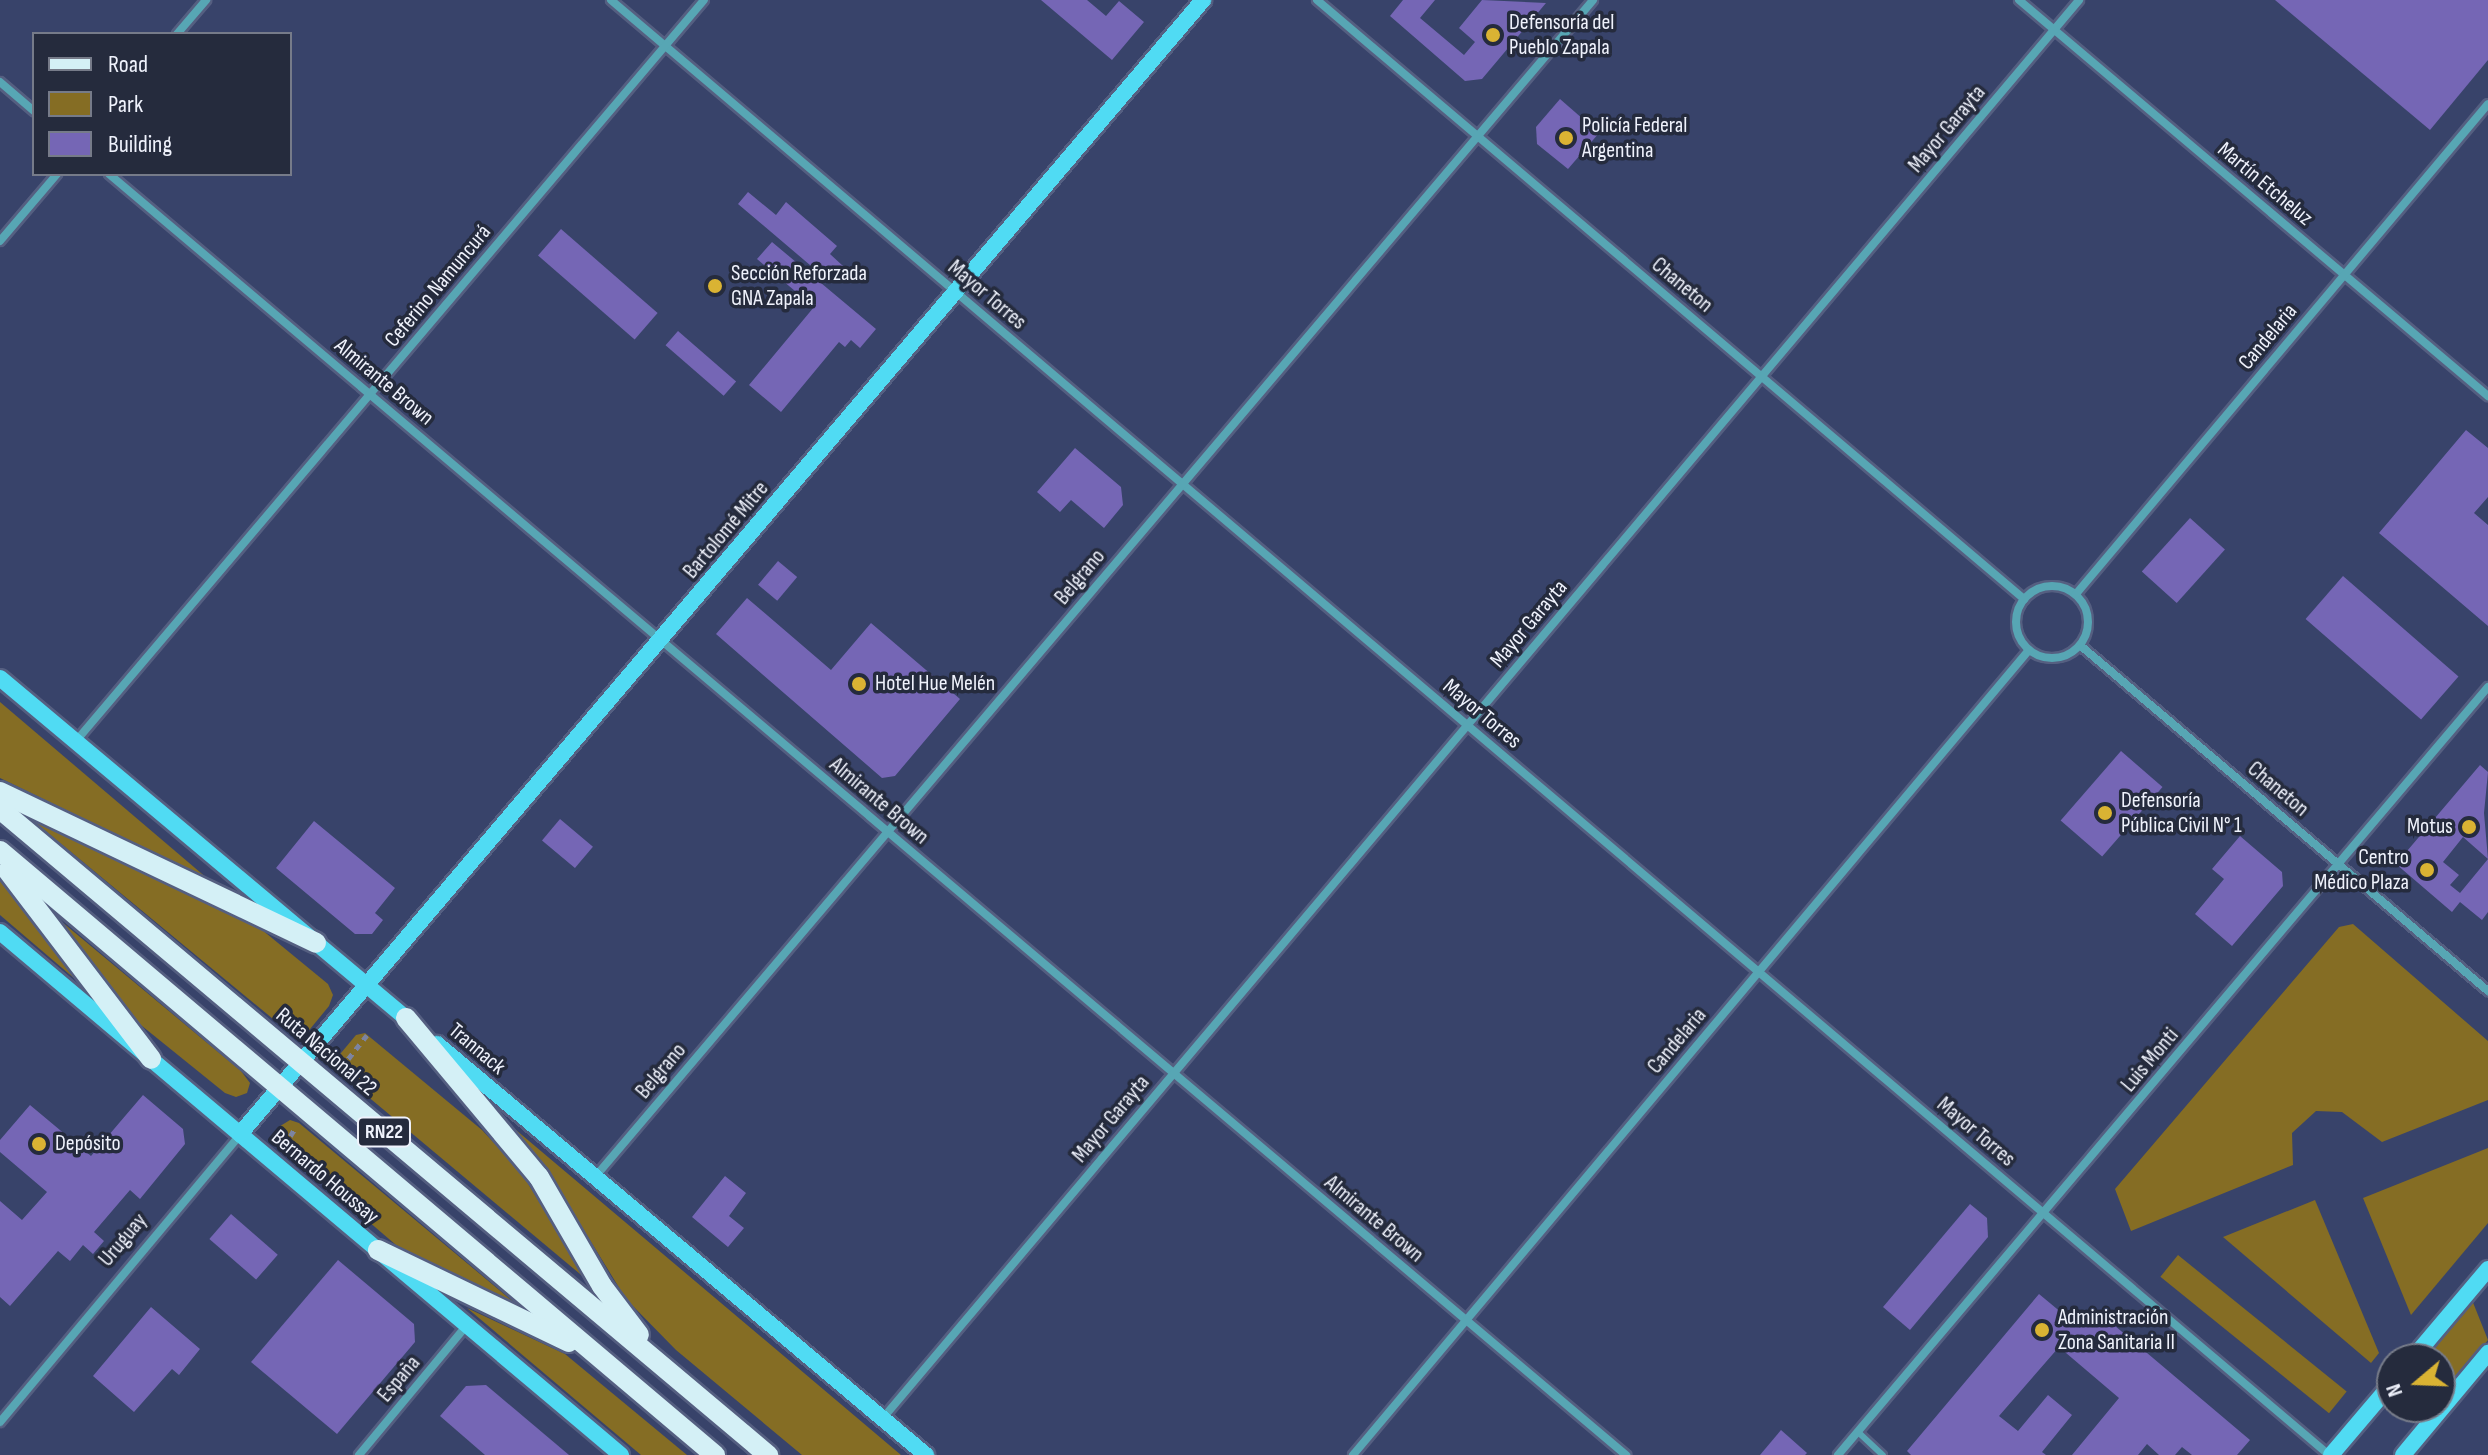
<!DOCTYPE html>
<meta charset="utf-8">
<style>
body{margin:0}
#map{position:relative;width:2488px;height:1455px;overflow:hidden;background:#38436a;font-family:"Sofia Sans Condensed",sans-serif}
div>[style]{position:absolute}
.green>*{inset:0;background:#856d24;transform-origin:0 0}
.building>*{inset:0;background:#7566b5;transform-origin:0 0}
.path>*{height:5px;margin-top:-2.5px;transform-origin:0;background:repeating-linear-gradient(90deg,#7c84a1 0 6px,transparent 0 12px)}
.roads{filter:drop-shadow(2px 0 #555f81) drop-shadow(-2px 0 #555f81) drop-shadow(0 2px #555f81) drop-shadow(0 -2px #555f81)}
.lane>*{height:6px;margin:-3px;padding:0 3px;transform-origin:3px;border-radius:3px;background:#57a6b4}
.street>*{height:8px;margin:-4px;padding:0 4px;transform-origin:4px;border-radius:4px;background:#57a6b4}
.street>.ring{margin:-4px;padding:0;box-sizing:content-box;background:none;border:8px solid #57a6b4;border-radius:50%}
.secondary>*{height:16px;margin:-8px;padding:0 8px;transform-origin:8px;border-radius:8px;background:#50dbf3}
.primary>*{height:20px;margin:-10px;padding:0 10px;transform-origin:10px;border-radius:10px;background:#d4f0f6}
.dots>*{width:22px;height:22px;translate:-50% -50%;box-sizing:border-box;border:4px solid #252b3d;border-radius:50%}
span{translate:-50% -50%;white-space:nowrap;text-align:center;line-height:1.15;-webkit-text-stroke:7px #252b3d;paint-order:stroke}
.shield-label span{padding:2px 6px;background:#252b3d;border:2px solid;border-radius:6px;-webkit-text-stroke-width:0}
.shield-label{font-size:20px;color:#eff2fc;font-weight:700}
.poi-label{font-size:22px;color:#eff2fc}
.left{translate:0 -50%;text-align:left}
.right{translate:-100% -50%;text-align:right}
.street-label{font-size:22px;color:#eff2fc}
.legend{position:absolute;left:32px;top:32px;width:260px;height:144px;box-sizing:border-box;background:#252b3d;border:2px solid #767b89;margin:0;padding:10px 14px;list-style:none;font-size:24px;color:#eff2fc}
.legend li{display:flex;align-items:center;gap:16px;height:40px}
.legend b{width:40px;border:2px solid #767b89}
.north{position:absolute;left:2376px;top:1343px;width:80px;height:80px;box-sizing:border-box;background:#252b3d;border:2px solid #767b89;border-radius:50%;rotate:251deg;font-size:22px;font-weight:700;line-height:32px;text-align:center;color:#eff2fc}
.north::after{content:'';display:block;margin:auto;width:28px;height:36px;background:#dab333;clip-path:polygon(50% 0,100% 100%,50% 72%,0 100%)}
</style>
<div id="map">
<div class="green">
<i style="clip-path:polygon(0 702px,208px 879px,0 778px)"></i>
<i style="clip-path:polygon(31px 819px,261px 929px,328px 984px,333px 995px,329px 1006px,306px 1034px,290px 1033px)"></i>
<i style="clip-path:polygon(0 870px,89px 991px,0 915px)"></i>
<i style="clip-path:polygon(56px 917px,241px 1071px,250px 1083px,247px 1093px,236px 1097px,225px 1093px,121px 1009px)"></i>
<i style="clip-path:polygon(2353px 924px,2488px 1041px,2488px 1100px,2382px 1142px,2342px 1112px,2316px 1111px,2292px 1133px,2293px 1165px,2131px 1231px,2115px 1189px,2339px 927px)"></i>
<i style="clip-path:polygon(365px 1033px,482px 1130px,521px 1172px,586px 1279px,335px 1069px,336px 1059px,356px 1035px)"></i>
<i style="clip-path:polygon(496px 1113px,901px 1455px,802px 1455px,676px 1350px,626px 1299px,547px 1170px)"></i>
<i style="clip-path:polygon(290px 1120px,299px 1123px,522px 1309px,396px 1245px,278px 1144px,277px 1128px)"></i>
<i style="clip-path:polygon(2488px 1148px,2488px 1223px,2411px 1315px,2363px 1198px)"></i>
<i style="clip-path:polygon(2315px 1200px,2379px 1353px,2371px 1363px,2223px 1237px)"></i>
<i style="left:2178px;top:1255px;width:217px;height:28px;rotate:39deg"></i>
<i style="clip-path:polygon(2472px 1300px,2488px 1340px,2446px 1391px,2440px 1359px,2433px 1359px,2430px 1350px)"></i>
<i style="clip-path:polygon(467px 1308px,565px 1354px,687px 1455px,641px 1455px)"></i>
</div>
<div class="building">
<i style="clip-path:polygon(1041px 0,1087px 0,1106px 16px,1119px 1px,1144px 22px,1112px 60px)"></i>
<i style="clip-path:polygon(1403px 0,1435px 0,1420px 18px,1464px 55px,1475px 42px,1459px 28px,1482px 0,1546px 3px,1482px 79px,1465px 81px,1390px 16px)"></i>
<i style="clip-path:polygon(2275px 0,2488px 0,2488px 60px,2430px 130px)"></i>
<i style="clip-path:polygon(1560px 99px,1599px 133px,1568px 169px,1537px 144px,1536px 127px)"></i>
<i style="clip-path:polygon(748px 192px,776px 215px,786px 202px,837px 246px,830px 254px,843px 266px,830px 282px,738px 204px)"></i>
<i style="left:561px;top:229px;width:128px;height:35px;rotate:41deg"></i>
<i style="clip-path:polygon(772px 242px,876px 329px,860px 348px,851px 340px,845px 347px,839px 342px,781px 412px,749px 385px,814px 307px,757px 259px)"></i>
<i style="left:678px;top:331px;width:77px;height:19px;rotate:41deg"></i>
<i style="clip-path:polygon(2466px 430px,2488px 448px,2488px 497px,2474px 513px,2488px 525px,2488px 626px,2379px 533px)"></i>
<i style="clip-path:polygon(1075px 448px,1121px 487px,1123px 505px,1104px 528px,1071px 500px,1060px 512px,1037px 492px)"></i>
<i style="left:2190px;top:518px;width:47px;height:72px;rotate:42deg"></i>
<i style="left:778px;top:561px;width:25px;height:31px;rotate:40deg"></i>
<i style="left:2343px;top:576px;width:153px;height:57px;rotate:41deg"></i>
<i style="clip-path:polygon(747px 598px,831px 670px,871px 623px,960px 699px,895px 776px,882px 778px,716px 634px)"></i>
<i style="left:2121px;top:751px;width:55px;height:92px;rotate:41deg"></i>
<i style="clip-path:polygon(2480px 765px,2488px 772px,2484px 813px,2488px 859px,2463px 837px,2443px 862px,2459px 875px,2450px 885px,2460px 893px,2488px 859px,2488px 912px,2482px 920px,2460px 902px,2452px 912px,2396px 864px)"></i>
<i style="left:560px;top:819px;width:43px;height:28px;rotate:40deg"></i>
<i style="clip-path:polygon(314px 821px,395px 888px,375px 913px,383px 920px,372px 934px,355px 934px,276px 868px)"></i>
<i style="clip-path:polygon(2240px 836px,2282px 872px,2283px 886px,2232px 946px,2195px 914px,2224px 879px,2212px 869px)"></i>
<i style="clip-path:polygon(143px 1095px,183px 1129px,185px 1144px,140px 1199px,130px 1190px,94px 1232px,104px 1241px,93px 1254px,83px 1245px,70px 1261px,58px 1251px,10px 1306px,0 1297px,0 1201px,22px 1220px,47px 1192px,0 1152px,0 1140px,30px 1105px,91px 1156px)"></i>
<i style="clip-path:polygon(725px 1176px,746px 1193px,729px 1216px,744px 1228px,728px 1247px,692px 1217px)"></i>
<i style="clip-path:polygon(1970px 1204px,1987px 1218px,1988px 1237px,1910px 1330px,1883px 1307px)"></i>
<i style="left:231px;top:1214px;width:62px;height:33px;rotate:41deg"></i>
<i style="clip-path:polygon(338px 1260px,414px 1324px,415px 1342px,337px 1434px,251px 1362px)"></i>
<i style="clip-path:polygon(2039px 1294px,2080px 1328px,2095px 1309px,2250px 1440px,2237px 1455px,2192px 1455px,2182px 1447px,2175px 1455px,2159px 1455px,2147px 1444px,2138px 1455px,2072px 1455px,2119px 1398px,2059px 1347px,1999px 1416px,2018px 1431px,2048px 1395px,2072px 1415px,2042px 1452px,2046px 1455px,1911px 1455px,1907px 1451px)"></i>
<i style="clip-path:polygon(151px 1307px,200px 1349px,179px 1375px,172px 1369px,134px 1412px,93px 1376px)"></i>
<i style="clip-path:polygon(486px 1385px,511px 1406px,569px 1455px,485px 1455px,440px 1416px,466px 1386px)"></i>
<i style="clip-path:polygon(1781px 1430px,1807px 1453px,1805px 1455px,1760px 1455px)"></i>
</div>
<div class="path">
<i style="left:341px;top:1068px;width:42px;rotate:-51.8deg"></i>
<i style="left:284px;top:1146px;width:22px;rotate:-58deg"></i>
</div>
<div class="roads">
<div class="lane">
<i style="left:1858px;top:1432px;width:34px;rotate:43deg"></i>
</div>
<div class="street">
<i style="left:611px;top:0;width:2251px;rotate:40.26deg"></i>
<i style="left:1317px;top:0;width:927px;rotate:40.27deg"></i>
<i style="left:2019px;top:0;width:614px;rotate:40.18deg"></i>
<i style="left:177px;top:34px;width:45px;rotate:-49.5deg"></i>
<i style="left:0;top:82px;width:45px;rotate:40.5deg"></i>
<i style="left:109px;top:174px;width:1986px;rotate:40.18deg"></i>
<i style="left:0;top:241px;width:88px;rotate:-49.6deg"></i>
<i class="ring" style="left:2016px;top:586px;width:64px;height:64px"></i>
<i style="left:2076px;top:594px;width:640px;rotate:-49.94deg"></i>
<i style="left:2081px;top:646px;width:534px;rotate:40.29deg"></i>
<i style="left:76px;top:741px;width:971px;rotate:-49.72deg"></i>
<i style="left:595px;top:1177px;width:1543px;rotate:-49.7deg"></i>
<i style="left:883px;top:1418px;width:1855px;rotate:-49.85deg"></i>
<i style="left:0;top:1422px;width:374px;rotate:-50.1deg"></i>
<i style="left:359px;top:1455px;width:168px;rotate:-50.3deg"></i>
<i style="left:1353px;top:1455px;width:1051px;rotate:-49.98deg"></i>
<i style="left:1838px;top:1455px;width:1006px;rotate:-49.76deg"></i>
</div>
<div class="secondary">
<i style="left:0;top:678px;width:539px;rotate:39.96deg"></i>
<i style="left:0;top:932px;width:812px;rotate:40.1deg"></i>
<i style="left:437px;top:1044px;width:639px;rotate:40.05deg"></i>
<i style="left:240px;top:1134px;width:1488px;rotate:-49.66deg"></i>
<i style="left:2412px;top:1359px;width:118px;rotate:-49.8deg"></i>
<i style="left:2331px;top:1455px;width:94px;rotate:-49.7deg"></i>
<i style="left:2403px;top:1455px;width:133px;rotate:-50.2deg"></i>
</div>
<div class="primary">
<i style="left:0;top:792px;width:350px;rotate:25.5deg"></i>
<i style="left:0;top:809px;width:1004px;rotate:40.07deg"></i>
<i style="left:0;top:851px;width:936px;rotate:40.19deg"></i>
<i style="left:8px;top:871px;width:236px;rotate:52.7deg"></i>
<i style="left:406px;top:1018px;width:207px;rotate:50.1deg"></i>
<i style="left:539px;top:1177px;width:126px;rotate:60deg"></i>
<i style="left:602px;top:1286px;width:61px;rotate:52.9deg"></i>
<i style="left:378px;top:1250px;width:212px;rotate:25.7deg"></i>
</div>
</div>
<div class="dots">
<i style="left:1493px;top:35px;background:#dab333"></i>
<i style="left:1566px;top:138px;background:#dab333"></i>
<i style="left:715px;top:286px;background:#dab333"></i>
<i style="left:859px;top:684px;background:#dab333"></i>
<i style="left:2105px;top:813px;background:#dab333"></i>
<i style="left:2469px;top:827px;background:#dab333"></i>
<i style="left:2427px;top:870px;background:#dab333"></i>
<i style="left:39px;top:1144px;background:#dab333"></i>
<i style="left:2042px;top:1330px;background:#dab333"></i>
</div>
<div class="shield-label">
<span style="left:384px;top:1132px">RN22</span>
</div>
<div class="poi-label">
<span class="left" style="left:1509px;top:35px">Defensoría del<br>Pueblo Zapala</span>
<span class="left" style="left:1582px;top:138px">Policía Federal<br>Argentina</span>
<span class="left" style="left:731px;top:286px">Sección Reforzada<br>GNA Zapala</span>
<span class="left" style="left:875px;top:684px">Hotel Hue Melén</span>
<span class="left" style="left:2121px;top:813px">Defensoría<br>Pública Civil N° 1</span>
<span class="right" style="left:2453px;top:827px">Motus</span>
<span class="right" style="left:2409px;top:870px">Centro<br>Médico Plaza</span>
<span class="left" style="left:55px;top:1144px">Depósito</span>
<span class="left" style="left:2058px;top:1330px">Administración<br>Zona Sanitaria II</span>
</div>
<div class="street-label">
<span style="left:1947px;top:129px;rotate:-50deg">Mayor Garayta</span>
<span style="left:2265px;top:184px;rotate:40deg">Martín Etcheluz</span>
<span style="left:1682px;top:285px;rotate:40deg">Chaneton</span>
<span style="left:438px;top:286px;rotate:-50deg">Ceferino Namuncurá</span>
<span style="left:987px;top:295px;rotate:40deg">Mayor Torres</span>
<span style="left:2268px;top:337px;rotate:-50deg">Candelaria</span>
<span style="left:384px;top:382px;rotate:40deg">Almirante Brown</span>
<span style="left:726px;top:530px;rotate:-50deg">Bartolomé Mitre</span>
<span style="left:1080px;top:577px;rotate:-50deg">Belgrano</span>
<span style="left:1529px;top:624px;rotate:-50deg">Mayor Garayta</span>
<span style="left:1482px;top:714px;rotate:40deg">Mayor Torres</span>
<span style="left:2278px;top:789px;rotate:40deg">Chaneton</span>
<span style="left:879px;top:801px;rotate:40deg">Almirante Brown</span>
<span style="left:1677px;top:1041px;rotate:-50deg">Candelaria</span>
<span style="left:477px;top:1049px;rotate:40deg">Trannack</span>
<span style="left:326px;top:1052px;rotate:40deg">Ruta Nacional 22</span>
<span style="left:2150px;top:1060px;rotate:-50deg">Luis Monti</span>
<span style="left:661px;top:1071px;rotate:-50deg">Belgrano</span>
<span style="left:1111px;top:1119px;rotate:-50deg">Mayor Garayta</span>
<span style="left:1976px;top:1132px;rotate:40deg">Mayor Torres</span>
<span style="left:325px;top:1177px;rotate:40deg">Bernardo Houssay</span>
<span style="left:1374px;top:1219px;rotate:40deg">Almirante Brown</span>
<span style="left:123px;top:1240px;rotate:-50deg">Uruguay</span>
<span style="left:399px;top:1379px;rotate:-50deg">España</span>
</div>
<ul class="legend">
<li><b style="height:10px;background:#d4f0f6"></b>Road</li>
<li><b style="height:22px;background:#856d24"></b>Park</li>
<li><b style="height:22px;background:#7566b5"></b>Building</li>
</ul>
<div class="north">N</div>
</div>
